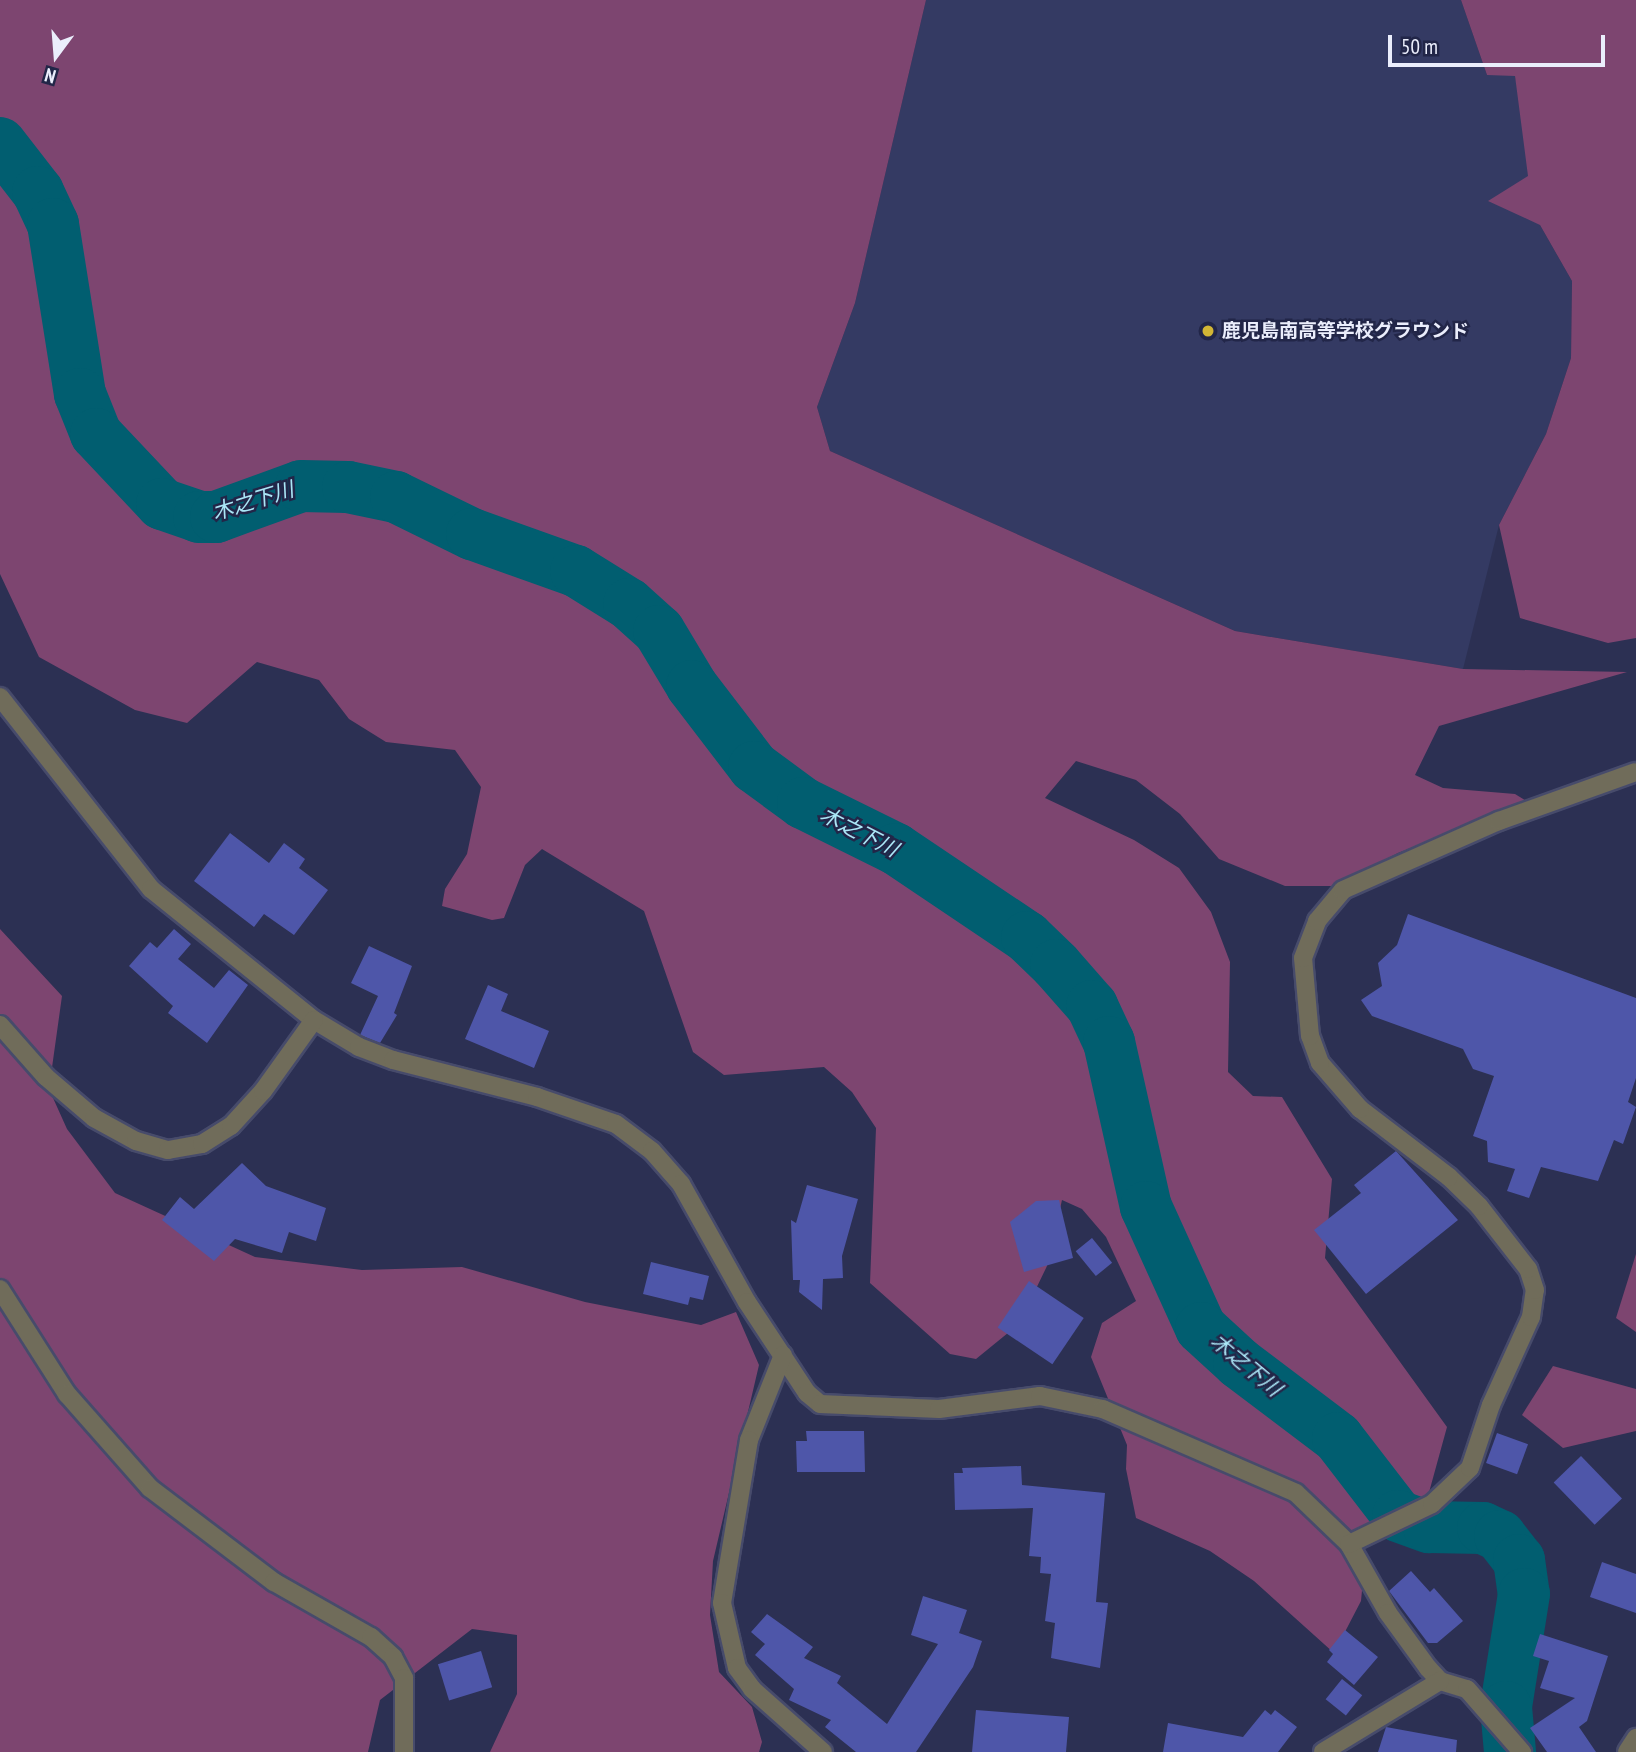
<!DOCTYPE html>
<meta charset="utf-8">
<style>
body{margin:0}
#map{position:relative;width:1636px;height:1752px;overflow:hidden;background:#2c3053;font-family:"PT Sans Narrow","Noto Sans JP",sans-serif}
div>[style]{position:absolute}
.built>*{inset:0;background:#343a63}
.green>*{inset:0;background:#7d4570}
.river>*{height:52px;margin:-26px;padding:0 26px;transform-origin:26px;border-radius:26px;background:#015e70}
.building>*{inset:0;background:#4e56a9;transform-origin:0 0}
.roads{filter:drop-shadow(2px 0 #474b6b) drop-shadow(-2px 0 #474b6b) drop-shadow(0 2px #474b6b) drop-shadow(0 -2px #474b6b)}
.minor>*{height:18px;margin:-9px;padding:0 9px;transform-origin:9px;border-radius:9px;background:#706c5a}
.dots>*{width:19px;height:19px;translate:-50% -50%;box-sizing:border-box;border:4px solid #222648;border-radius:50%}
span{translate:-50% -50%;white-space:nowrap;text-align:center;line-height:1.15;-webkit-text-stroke:5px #222648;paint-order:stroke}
.poi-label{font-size:19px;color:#ebeefc;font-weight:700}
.left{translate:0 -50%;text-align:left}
.water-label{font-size:21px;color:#abe7f7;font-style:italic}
.north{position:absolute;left:21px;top:21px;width:70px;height:70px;-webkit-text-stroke:5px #222648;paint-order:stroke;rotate:196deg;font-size:19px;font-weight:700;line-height:28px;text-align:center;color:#ebeefc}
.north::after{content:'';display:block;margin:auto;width:24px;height:32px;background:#ebeefc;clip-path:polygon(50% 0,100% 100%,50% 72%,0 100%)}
.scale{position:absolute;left:1388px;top:35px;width:217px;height:32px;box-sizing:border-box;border:4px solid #ebeefc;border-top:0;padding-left:9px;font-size:21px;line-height:24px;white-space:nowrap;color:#ebeefc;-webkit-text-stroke:5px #222648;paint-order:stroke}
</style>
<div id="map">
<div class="built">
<i style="clip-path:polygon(926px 0,1461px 0,1487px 75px,1515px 75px,1540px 225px,1572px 281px,1571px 358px,1546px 434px,1499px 525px,1463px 669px,1235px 631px,830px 451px,817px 407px,855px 303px)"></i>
</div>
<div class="green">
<i style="clip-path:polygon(0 0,926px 0,855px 303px,817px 407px,830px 451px,1235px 631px,1463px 669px,1627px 672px,1439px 726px,1415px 775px,1443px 788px,1515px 794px,1528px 802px,1398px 853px,1334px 886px,1285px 886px,1219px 859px,1180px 814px,1136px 780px,1076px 761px,1045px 798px,1134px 840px,1179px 868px,1211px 912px,1230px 962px,1228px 1072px,1253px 1096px,1282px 1097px,1332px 1179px,1325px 1258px,1447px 1427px,1425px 1507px,1355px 1539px,1363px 1580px,1361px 1601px,1334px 1653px,1254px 1581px,1210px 1551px,1136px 1518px,1126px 1469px,1127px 1445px,1091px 1357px,1102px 1323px,1136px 1301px,1106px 1237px,1082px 1209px,1062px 1200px,1047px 1266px,1019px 1324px,976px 1359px,950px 1354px,870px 1283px,876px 1128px,852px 1092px,824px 1067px,724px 1075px,693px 1052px,644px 911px,542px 849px,525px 865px,504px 918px,492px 920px,442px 906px,445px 889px,467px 854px,481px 787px,455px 750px,386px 742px,349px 719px,319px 680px,257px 662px,187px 723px,135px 710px,39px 657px,0 574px)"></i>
<i style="clip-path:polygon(1461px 0,1636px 0,1636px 638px,1608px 643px,1520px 618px,1499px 525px,1546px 434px,1571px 358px,1572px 281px,1540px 225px,1488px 201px,1528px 176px,1515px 76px,1487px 75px)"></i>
<i style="clip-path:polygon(0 929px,62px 996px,49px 1089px,67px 1129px,115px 1193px,255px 1257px,362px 1270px,462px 1267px,585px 1302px,701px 1325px,736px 1312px,759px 1365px,713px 1561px,710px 1615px,719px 1672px,752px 1707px,762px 1742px,759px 1752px,490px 1752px,517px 1694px,517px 1635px,472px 1629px,380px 1700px,368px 1752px,0 1752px)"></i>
<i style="clip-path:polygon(1636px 1254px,1636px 1332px,1616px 1318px)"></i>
<i style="clip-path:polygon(1553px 1366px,1636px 1389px,1636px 1431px,1563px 1448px,1522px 1415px)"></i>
</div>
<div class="river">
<i style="left:0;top:143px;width:62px;rotate:52.2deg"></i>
<i style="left:38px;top:192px;width:35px;rotate:65deg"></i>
<i style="left:53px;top:224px;width:172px;rotate:81deg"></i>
<i style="left:80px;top:394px;width:43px;rotate:68.2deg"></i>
<i style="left:96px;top:434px;width:96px;rotate:46.7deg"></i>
<i style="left:162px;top:504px;width:39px;rotate:19deg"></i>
<i style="left:199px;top:517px;width:17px"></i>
<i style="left:216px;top:517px;width:90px;rotate:-20deg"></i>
<i style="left:301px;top:486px;width:47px;rotate:1.2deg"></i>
<i style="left:348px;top:487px;width:49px;rotate:11.8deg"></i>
<i style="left:396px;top:497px;width:85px;rotate:26deg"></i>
<i style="left:472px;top:534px;width:110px;rotate:19.6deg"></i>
<i style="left:576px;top:571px;width:62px;rotate:31.9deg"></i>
<i style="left:629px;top:604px;width:40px;rotate:42deg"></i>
<i style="left:659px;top:631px;width:64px;rotate:59deg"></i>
<i style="left:692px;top:686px;width:102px;rotate:52.6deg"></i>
<i style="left:754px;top:767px;width:61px;rotate:36.3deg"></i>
<i style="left:803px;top:803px;width:104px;rotate:26.3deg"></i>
<i style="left:896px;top:849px;width:158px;rotate:33.9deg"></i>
<i style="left:1027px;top:937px;width:40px;rotate:44deg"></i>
<i style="left:1056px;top:965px;width:55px;rotate:48.7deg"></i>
<i style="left:1092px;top:1006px;width:40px;rotate:65deg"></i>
<i style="left:1109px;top:1042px;width:169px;rotate:77.4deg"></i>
<i style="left:1146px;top:1207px;width:133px;rotate:65.6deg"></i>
<i style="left:1201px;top:1328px;width:52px;rotate:42.6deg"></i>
<i style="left:1239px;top:1363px;width:124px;rotate:37.1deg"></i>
<i style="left:1338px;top:1438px;width:98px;rotate:52.4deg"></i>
<i style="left:1398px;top:1516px;width:33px;rotate:20deg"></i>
<i style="left:1429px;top:1527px;width:54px;rotate:1.1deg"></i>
<i style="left:1483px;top:1528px;width:19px;rotate:25deg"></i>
<i style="left:1500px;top:1536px;width:31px;rotate:52deg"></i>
<i style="left:1519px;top:1560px;width:34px;rotate:82deg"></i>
<i style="left:1524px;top:1594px;width:114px;rotate:99.1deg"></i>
<i style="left:1506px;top:1707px;width:45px;rotate:84.9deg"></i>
</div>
<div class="building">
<i style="clip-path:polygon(230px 833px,269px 863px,284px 843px,305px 859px,299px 868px,328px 890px,294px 935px,264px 914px,254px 927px,194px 881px)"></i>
<i style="clip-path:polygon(1408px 914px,1636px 998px,1636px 1078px,1628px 1102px,1636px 1107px,1623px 1144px,1614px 1140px,1598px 1181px,1541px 1167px,1529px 1198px,1507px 1191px,1515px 1169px,1488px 1162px,1487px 1141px,1473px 1136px,1494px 1076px,1473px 1069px,1463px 1049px,1372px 1016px,1361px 1000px,1382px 986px,1378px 963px,1397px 945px)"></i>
<i style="clip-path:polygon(174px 929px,191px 944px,178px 959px,214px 988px,229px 970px,248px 985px,207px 1043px,168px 1013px,173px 1006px,129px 966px,150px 942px,157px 948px)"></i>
<i style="clip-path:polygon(369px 946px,412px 966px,394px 1013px,397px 1015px,380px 1043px,360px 1035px,378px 996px,351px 983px)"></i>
<i style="clip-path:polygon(488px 985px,508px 994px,501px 1011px,549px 1031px,534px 1068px,465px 1039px)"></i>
<i style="clip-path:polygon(1396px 1151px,1458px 1220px,1366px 1294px,1314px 1230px,1361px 1193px,1354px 1185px)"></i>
<i style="clip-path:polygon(242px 1163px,266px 1186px,326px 1208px,316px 1241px,289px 1232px,282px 1253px,235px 1239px,214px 1261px,162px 1220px,180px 1197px,194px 1209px)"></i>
<i style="clip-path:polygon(807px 1185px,858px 1199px,842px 1256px,843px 1278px,823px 1279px,822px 1310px,799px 1292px,800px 1280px,793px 1280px,791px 1220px,796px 1223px)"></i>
<i style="clip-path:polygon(1059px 1200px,1073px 1258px,1024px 1272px,1010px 1222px,1036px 1201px)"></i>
<i style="left:1092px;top:1238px;width:32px;height:21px;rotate:51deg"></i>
<i style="clip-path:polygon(651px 1262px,709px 1276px,703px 1300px,690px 1297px,688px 1305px,643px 1294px)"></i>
<i style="left:1029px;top:1281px;width:66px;height:56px;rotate:34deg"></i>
<i style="clip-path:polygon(806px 1431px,864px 1431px,865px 1472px,797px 1472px,796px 1441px,807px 1441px)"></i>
<i style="left:1497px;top:1433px;width:33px;height:32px;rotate:20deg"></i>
<i style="left:1581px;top:1456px;width:59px;height:38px;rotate:46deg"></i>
<i style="clip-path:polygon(1021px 1466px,1022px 1485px,1105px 1493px,1096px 1602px,1108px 1603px,1100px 1668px,1051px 1658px,1055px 1623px,1045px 1621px,1051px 1574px,1040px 1573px,1041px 1557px,1029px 1556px,1033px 1508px,955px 1510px,954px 1473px,963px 1473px,962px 1468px)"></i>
<i style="clip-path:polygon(1602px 1562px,1636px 1574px,1636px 1613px,1590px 1597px)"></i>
<i style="clip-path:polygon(1411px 1571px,1430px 1592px,1434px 1588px,1463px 1621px,1437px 1643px,1428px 1643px,1389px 1591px)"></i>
<i style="clip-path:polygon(923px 1596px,967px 1610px,959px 1633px,982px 1641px,973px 1667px,916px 1752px,856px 1752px,825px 1727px,831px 1720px,789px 1700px,794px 1689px,755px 1655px,765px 1644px,751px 1632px,767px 1614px,813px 1647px,804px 1658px,841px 1676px,837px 1683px,887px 1724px,938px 1644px,911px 1635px)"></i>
<i style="clip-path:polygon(1345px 1630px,1378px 1657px,1354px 1685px,1327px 1662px,1333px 1654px,1329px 1650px)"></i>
<i style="clip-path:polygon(1540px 1634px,1608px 1656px,1587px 1721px,1579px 1727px,1596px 1752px,1547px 1752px,1530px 1728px,1575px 1698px,1540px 1688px,1549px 1661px,1533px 1656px)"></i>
<i style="left:481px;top:1651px;width:38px;height:45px;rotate:73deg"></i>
<i style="left:1342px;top:1679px;width:26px;height:26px;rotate:39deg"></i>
<i style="clip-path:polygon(976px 1710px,1069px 1717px,1066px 1752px,972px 1752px)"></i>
<i style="clip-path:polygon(1265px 1710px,1271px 1715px,1275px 1710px,1297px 1727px,1278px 1752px,1163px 1752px,1168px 1723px,1243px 1737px)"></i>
<i style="clip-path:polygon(1386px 1727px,1457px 1740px,1456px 1752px,1378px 1752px)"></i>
</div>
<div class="roads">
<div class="minor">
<i style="left:0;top:697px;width:244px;rotate:51.8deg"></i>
<i style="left:151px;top:889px;width:209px;rotate:38.8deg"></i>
<i style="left:314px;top:1020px;width:52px;rotate:31deg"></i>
<i style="left:359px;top:1047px;width:36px;rotate:21deg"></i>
<i style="left:393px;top:1060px;width:149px;rotate:14.4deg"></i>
<i style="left:537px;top:1097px;width:83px;rotate:18.9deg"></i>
<i style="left:616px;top:1124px;width:45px;rotate:36.9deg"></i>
<i style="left:652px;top:1151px;width:44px;rotate:48.7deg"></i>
<i style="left:681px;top:1184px;width:135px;rotate:60.8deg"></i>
<i style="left:747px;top:1302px;width:109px;rotate:56.6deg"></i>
<i style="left:807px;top:1393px;width:17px;rotate:40deg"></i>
<i style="left:820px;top:1404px;width:119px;rotate:2.4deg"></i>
<i style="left:939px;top:1409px;width:102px;rotate:-7.3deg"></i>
<i style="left:1040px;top:1396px;width:64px;rotate:11.7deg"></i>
<i style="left:1103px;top:1409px;width:210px;rotate:23.5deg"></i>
<i style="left:1296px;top:1493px;width:74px;rotate:43.9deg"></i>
<i style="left:1349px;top:1544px;width:79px;rotate:60.5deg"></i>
<i style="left:1388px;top:1613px;width:68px;rotate:54deg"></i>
<i style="left:1428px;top:1668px;width:18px;rotate:47deg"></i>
<i style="left:1440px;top:1681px;width:28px;rotate:17deg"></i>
<i style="left:1467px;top:1689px;width:84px;rotate:48.9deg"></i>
<i style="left:0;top:1025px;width:69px;rotate:48.5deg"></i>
<i style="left:46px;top:1077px;width:63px;rotate:40.5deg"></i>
<i style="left:94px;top:1118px;width:48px;rotate:28.7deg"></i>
<i style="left:136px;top:1141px;width:33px;rotate:16deg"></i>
<i style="left:168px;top:1150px;width:35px;rotate:-10deg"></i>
<i style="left:202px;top:1144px;width:34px;rotate:-32deg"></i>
<i style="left:231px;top:1126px;width:47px;rotate:-47.6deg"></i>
<i style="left:263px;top:1091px;width:87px;rotate:-54.3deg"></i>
<i style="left:0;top:1289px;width:125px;rotate:57.5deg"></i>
<i style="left:67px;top:1394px;width:125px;rotate:48.6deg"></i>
<i style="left:150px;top:1488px;width:156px;rotate:37.2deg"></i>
<i style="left:274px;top:1582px;width:112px;rotate:29.6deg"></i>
<i style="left:371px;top:1637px;width:30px;rotate:42deg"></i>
<i style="left:393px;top:1657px;width:24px;rotate:62deg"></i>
<i style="left:404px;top:1678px;width:74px;rotate:90deg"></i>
<i style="left:783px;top:1355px;width:92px;rotate:111.8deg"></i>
<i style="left:749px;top:1440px;width:165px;rotate:99.4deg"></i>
<i style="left:722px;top:1603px;width:67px;rotate:77deg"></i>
<i style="left:737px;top:1668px;width:26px;rotate:54deg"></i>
<i style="left:752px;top:1689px;width:95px;rotate:41.6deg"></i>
<i style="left:1349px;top:1544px;width:92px;rotate:-25.7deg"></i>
<i style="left:1432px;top:1504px;width:52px;rotate:-43.5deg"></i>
<i style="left:1470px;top:1468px;width:66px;rotate:-71.6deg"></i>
<i style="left:1491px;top:1405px;width:97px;rotate:-65.6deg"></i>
<i style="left:1531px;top:1317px;width:27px;rotate:-82deg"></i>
<i style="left:1535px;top:1290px;width:22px;rotate:-108deg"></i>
<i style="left:1528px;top:1269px;width:80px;rotate:-127.9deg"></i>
<i style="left:1479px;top:1206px;width:42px;rotate:-136deg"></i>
<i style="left:1449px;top:1177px;width:112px;rotate:-142.6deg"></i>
<i style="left:1360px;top:1109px;width:61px;rotate:-131deg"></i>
<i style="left:1320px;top:1063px;width:29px;rotate:-110deg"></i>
<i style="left:1310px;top:1036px;width:78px;rotate:-95.1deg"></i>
<i style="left:1303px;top:958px;width:40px;rotate:-69deg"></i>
<i style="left:1317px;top:921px;width:40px;rotate:-50deg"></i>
<i style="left:1343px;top:890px;width:171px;rotate:-23.9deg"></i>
<i style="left:1499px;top:821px;width:145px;rotate:-19.7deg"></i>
<i style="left:1323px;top:1752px;width:137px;rotate:-31.3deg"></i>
<i style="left:1627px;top:1752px;width:17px;rotate:-57deg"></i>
</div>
</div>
<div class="dots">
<i style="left:1208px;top:331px;background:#d2b635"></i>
</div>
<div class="poi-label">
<span class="left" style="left:1222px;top:331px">鹿児島南高等学校グラウンド</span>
</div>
<div class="water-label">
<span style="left:253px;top:501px;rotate:-17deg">木之下川</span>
<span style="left:859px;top:832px;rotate:27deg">木之下川</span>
<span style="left:1246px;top:1365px;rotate:40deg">木之下川</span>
</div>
<div class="north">N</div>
<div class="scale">50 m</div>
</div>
